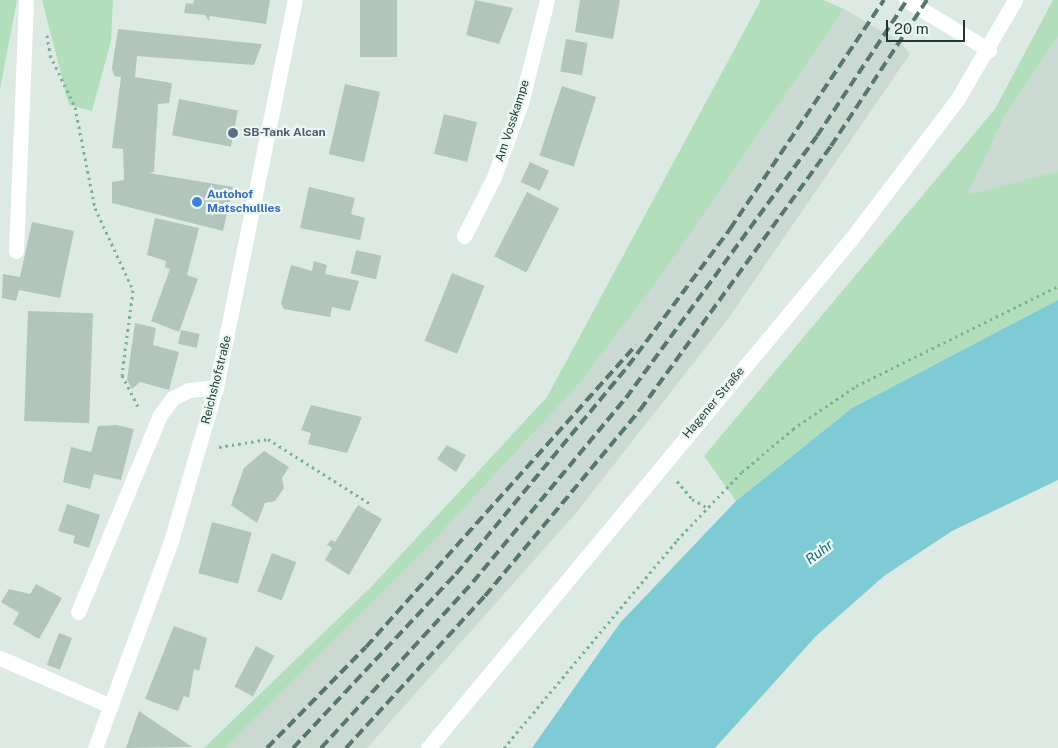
<!DOCTYPE html>
<meta charset="utf-8">
<style>
body{margin:0}
#map{position:relative;width:1058px;height:748px;overflow:hidden;background:#dceae3;font-family:"Public Sans",sans-serif}
div>[style]{position:absolute}
.built>*{inset:0;background:#cadad2}
.green>*{inset:0;background:#b2debc}
.water>*{inset:0;background:#7ecbd5}
.building>*{inset:0;background:#b1c5bc;transform-origin:0 0}
.path>*{height:3px;margin-top:-1.5px;transform-origin:0;background:repeating-linear-gradient(90deg,#79b19d 0 2.5px,transparent 0 6.5px)}
.service>*{height:15px;margin:-7.5px;padding:0 7.5px;transform-origin:7.5px;border-radius:7.5px;background:#fff}
.minor>*{height:15px;margin:-7.5px;padding:0 7.5px;transform-origin:7.5px;border-radius:7.5px;background:#fff}
.tertiary>*{height:15px;margin:-7.5px;padding:0 7.5px;transform-origin:7.5px;border-radius:7.5px;background:#fff}
.secondary>*{height:15px;margin:-7.5px;padding:0 7.5px;transform-origin:7.5px;border-radius:7.5px;background:#fff}
.rail>*{height:4px;margin-top:-2px;transform-origin:0;background:repeating-linear-gradient(90deg,#57776d 0 10px,transparent 0 15px)}
.dots>*{width:14px;height:14px;translate:-50% -50%;box-sizing:border-box;border:2px solid #ecf7f1;border-radius:50%}
span{translate:-50% -50%;white-space:nowrap;text-align:center;line-height:1.15;-webkit-text-stroke:4.5px #ecf7f1;paint-order:stroke}
.street-label{font-size:12px;color:#1d3a31}
.service-label{font-size:12px;color:#4e5e75;font-weight:700}
.left{translate:0 -50%;text-align:left}
.shop-label{font-size:12px;color:#366cbe;font-weight:700}
.water-label{font-size:14px;color:#136d7a;font-style:italic}
.scale{position:absolute;left:886px;top:20px;width:79px;height:22px;box-sizing:border-box;border:2px solid #1d3a31;border-top:0;padding-left:6px;font-size:15px;line-height:18px;white-space:nowrap;color:#1d3a31;-webkit-text-stroke:4px #ecf7f1;paint-order:stroke}
</style>
<div id="map">
<div class="built">
<i style="clip-path:polygon(844px 9px,901px 42px,910px 54px,728px 319px,576px 513px,367px 748px,225px 748px,435px 539px,579px 384px,666px 269px)"></i>
<i style="clip-path:polygon(1058px 37px,1058px 171px,966px 196px,1005px 115px)"></i>
</div>
<div class="green">
<i style="clip-path:polygon(0 0,17px 0,0 89px)"></i>
<i style="clip-path:polygon(42px 0,113px 0,111px 41px,92px 111px,69px 105px)"></i>
<i style="clip-path:polygon(761px 0,823px 0,844px 9px,666px 269px,579px 384px,435px 539px,225px 748px,204px 748px,372px 586px,547px 397px)"></i>
<i style="clip-path:polygon(1053px 0,1058px 0,1058px 37px,1005px 115px,967px 195px,1058px 171px,1058px 300px,852px 408px,736px 501px,704px 456px,995px 109px)"></i>
</div>
<div class="water">
<i style="clip-path:polygon(1058px 300px,1058px 480px,952px 531px,884px 576px,816px 636px,715px 748px,532px 748px,620px 623px,736px 501px,852px 408px)"></i>
</div>
<div class="building">
<i style="clip-path:polygon(194px 0,270px 0,266px 24px,210px 16px,209px 21px,205px 15px,184px 13px,186px 3px,193px 4px)"></i>
<i style="left:360px;top:0;width:37px;height:57px"></i>
<i style="clip-path:polygon(475px 0,513px 8px,499px 44px,466px 35px)"></i>
<i style="clip-path:polygon(580px 0,620px 0,613px 39px,575px 32px)"></i>
<i style="clip-path:polygon(118px 29px,262px 44px,254px 65px,137px 56px,135px 77px,172px 83px,169px 103px,158px 104px,154px 172px,149px 173px,233px 187px,223px 231px,112px 203px,112px 182px,124px 180px,123px 149px,112px 148px,121px 77px,114px 76px,112px 68px)"></i>
<i style="left:566px;top:39px;width:22px;height:33px;rotate:10deg"></i>
<i style="left:345px;top:84px;width:36px;height:72px;rotate:13deg"></i>
<i style="left:562px;top:86px;width:36px;height:73px;rotate:18deg"></i>
<i style="left:179px;top:99px;width:60px;height:37px;rotate:11deg"></i>
<i style="left:444px;top:114px;width:34px;height:41px;rotate:14deg"></i>
<i style="left:530px;top:162px;width:21px;height:22px;rotate:25deg"></i>
<i style="clip-path:polygon(309px 187px,355px 198px,351px 214px,365px 218px,360px 240px,300px 228px)"></i>
<i style="left:527px;top:192px;width:36px;height:72px;rotate:27deg"></i>
<i style="clip-path:polygon(155px 218px,199px 228px,187px 275px,198px 279px,179px 332px,151px 321px,170px 269px,165px 267px,166px 261px,147px 255px)"></i>
<i style="clip-path:polygon(32px 222px,74px 231px,60px 298px,19px 290px,16px 301px,2px 298px,3px 274px,20px 277px)"></i>
<i style="left:356px;top:250px;width:26px;height:24px;rotate:13deg"></i>
<i style="clip-path:polygon(314px 261px,327px 265px,325px 274px,359px 281px,350px 311px,332px 307px,330px 317px,284px 309px,281px 303px,291px 265px,312px 271px)"></i>
<i style="left:452px;top:273px;width:35px;height:73px;rotate:22deg"></i>
<i style="left:28px;top:311px;width:65px;height:110px;rotate:2deg"></i>
<i style="clip-path:polygon(135px 323px,156px 328px,153px 345px,179px 352px,169px 390px,140px 382px,132px 389px,127px 380px)"></i>
<i style="left:181px;top:330px;width:19px;height:14px;rotate:12deg"></i>
<i style="clip-path:polygon(311px 405px,362px 417px,347px 453px,308px 444px,311px 433px,301px 430px)"></i>
<i style="clip-path:polygon(116px 425px,134px 429px,121px 480px,94px 474px,90px 489px,63px 482px,71px 447px,91px 452px,98px 426px)"></i>
<i style="clip-path:polygon(447px 445px,466px 455px,456px 472px,437px 459px)"></i>
<i style="clip-path:polygon(264px 451px,289px 467px,282px 478px,284px 488px,275px 501px,265px 503px,257px 523px,231px 505px,244px 468px)"></i>
<i style="clip-path:polygon(67px 504px,100px 515px,89px 548px,73px 543px,75px 536px,58px 531px)"></i>
<i style="clip-path:polygon(358px 505px,382px 519px,349px 575px,325px 560px,332px 548px,327px 545px,331px 540px,335px 542px)"></i>
<i style="left:212px;top:522px;width:41px;height:53px;rotate:15deg"></i>
<i style="left:272px;top:553px;width:26px;height:41px;rotate:21deg"></i>
<i style="clip-path:polygon(36px 584px,62px 598px,39px 639px,13px 624px,19px 613px,1px 602px,9px 589px,30px 594px)"></i>
<i style="clip-path:polygon(174px 626px,207px 638px,199px 671px,194px 669px,189px 698px,184px 696px,178px 711px,145px 699px)"></i>
<i style="left:59px;top:633px;width:14px;height:34px;rotate:21deg"></i>
<i style="left:256px;top:646px;width:21px;height:46px;rotate:28deg"></i>
<i style="clip-path:polygon(139px 711px,192px 747px,126px 748px)"></i>
</div>
<div class="path">
<i style="left:47px;top:35px;width:20px;rotate:81deg"></i>
<i style="left:50px;top:55px;width:58px;rotate:64.3deg"></i>
<i style="left:75px;top:107px;width:103px;rotate:78.8deg"></i>
<i style="left:95px;top:208px;width:90px;rotate:65.1deg"></i>
<i style="left:133px;top:290px;width:86px;rotate:97.4deg"></i>
<i style="left:122px;top:375px;width:38px;rotate:63deg"></i>
<i style="left:219px;top:447px;width:50px;rotate:-9.3deg"></i>
<i style="left:268px;top:439px;width:120px;rotate:32.4deg"></i>
<i style="left:677px;top:481px;width:23px;rotate:50deg"></i>
<i style="left:692px;top:499px;width:18px;rotate:29deg"></i>
<i style="left:504px;top:748px;width:271px;rotate:-50.2deg"></i>
<i style="left:677px;top:540px;width:94px;rotate:-46.3deg"></i>
<i style="left:742px;top:472px;width:67px;rotate:-40.1deg"></i>
<i style="left:793px;top:429px;width:76px;rotate:-34.3deg"></i>
<i style="left:856px;top:386px;width:225px;rotate:-26.3deg"></i>
</div>
<div class="service">
<i style="left:16px;top:251px;width:251px;rotate:-87.7deg"></i>
<i style="left:78px;top:612px;width:213px;rotate:-67.4deg"></i>
<i style="left:160px;top:415px;width:21px;rotate:-53deg"></i>
<i style="left:173px;top:398px;width:18px;rotate:-27deg"></i>
<i style="left:189px;top:390px;width:27px;rotate:-6deg"></i>
<i style="left:0;top:658px;width:121px;rotate:23.4deg"></i>
</div>
<div class="minor">
<i style="left:464px;top:236px;width:66px;rotate:-63deg"></i>
<i style="left:494px;top:177px;width:79px;rotate:-70deg"></i>
<i style="left:521px;top:103px;width:106px;rotate:-75.8deg"></i>
</div>
<div class="tertiary">
<i style="left:906px;top:0;width:97px;rotate:31.1deg"></i>
<i style="left:95px;top:748px;width:221px;rotate:-69.8deg"></i>
<i style="left:171px;top:541px;width:160px;rotate:-73.7deg"></i>
<i style="left:216px;top:387px;width:395px;rotate:-78.5deg"></i>
</div>
<div class="secondary">
<i style="left:428px;top:748px;width:662px;rotate:-50.27deg"></i>
<i style="left:851px;top:239px;width:175px;rotate:-52.7deg"></i>
<i style="left:957px;top:100px;width:116px;rotate:-59.9deg"></i>
</div>
<div class="rail">
<i style="left:267px;top:748px;width:141px;rotate:-45.6deg"></i>
<i style="left:366px;top:647px;width:405px;rotate:-48.2deg"></i>
<i style="left:293px;top:748px;width:238px;rotate:-46.9deg"></i>
<i style="left:456px;top:574px;width:270px;rotate:-50.4deg"></i>
<i style="left:628px;top:366px;width:171px;rotate:-53.3deg"></i>
<i style="left:730px;top:229px;width:276px;rotate:-56.1deg"></i>
<i style="left:321px;top:748px;width:225px;rotate:-47.5deg"></i>
<i style="left:473px;top:582px;width:239px;rotate:-50.3deg"></i>
<i style="left:626px;top:398px;width:324px;rotate:-53.9deg"></i>
<i style="left:817px;top:136px;width:163px;rotate:-56.5deg"></i>
<i style="left:346px;top:748px;width:206px;rotate:-47.6deg"></i>
<i style="left:485px;top:596px;width:242px;rotate:-50.2deg"></i>
<i style="left:640px;top:410px;width:326px;rotate:-54.1deg"></i>
<i style="left:831px;top:146px;width:175px;rotate:-56.7deg"></i>
</div>
<div class="dots">
<i style="left:233px;top:133px;background:#5c6f8a"></i>
<i style="left:197px;top:202px;background:#3f7fe0"></i>
</div>
<div class="street-label">
<span style="left:513px;top:121px;rotate:-72deg">Am Vosskampe</span>
<span style="left:217px;top:380px;rotate:-76deg">Reichshofstraße</span>
<span style="left:714px;top:403px;rotate:-50deg">Hagener Straße</span>
</div>
<div class="service-label">
<span class="left" style="left:243px;top:133px">SB-Tank Alcan</span>
</div>
<div class="shop-label">
<span class="left" style="left:207px;top:202px">Autohof<br>Matschullies</span>
</div>
<div class="water-label">
<span style="left:819px;top:552px;rotate:-37deg">Ruhr</span>
</div>
<div class="scale">20 m</div>
</div>
